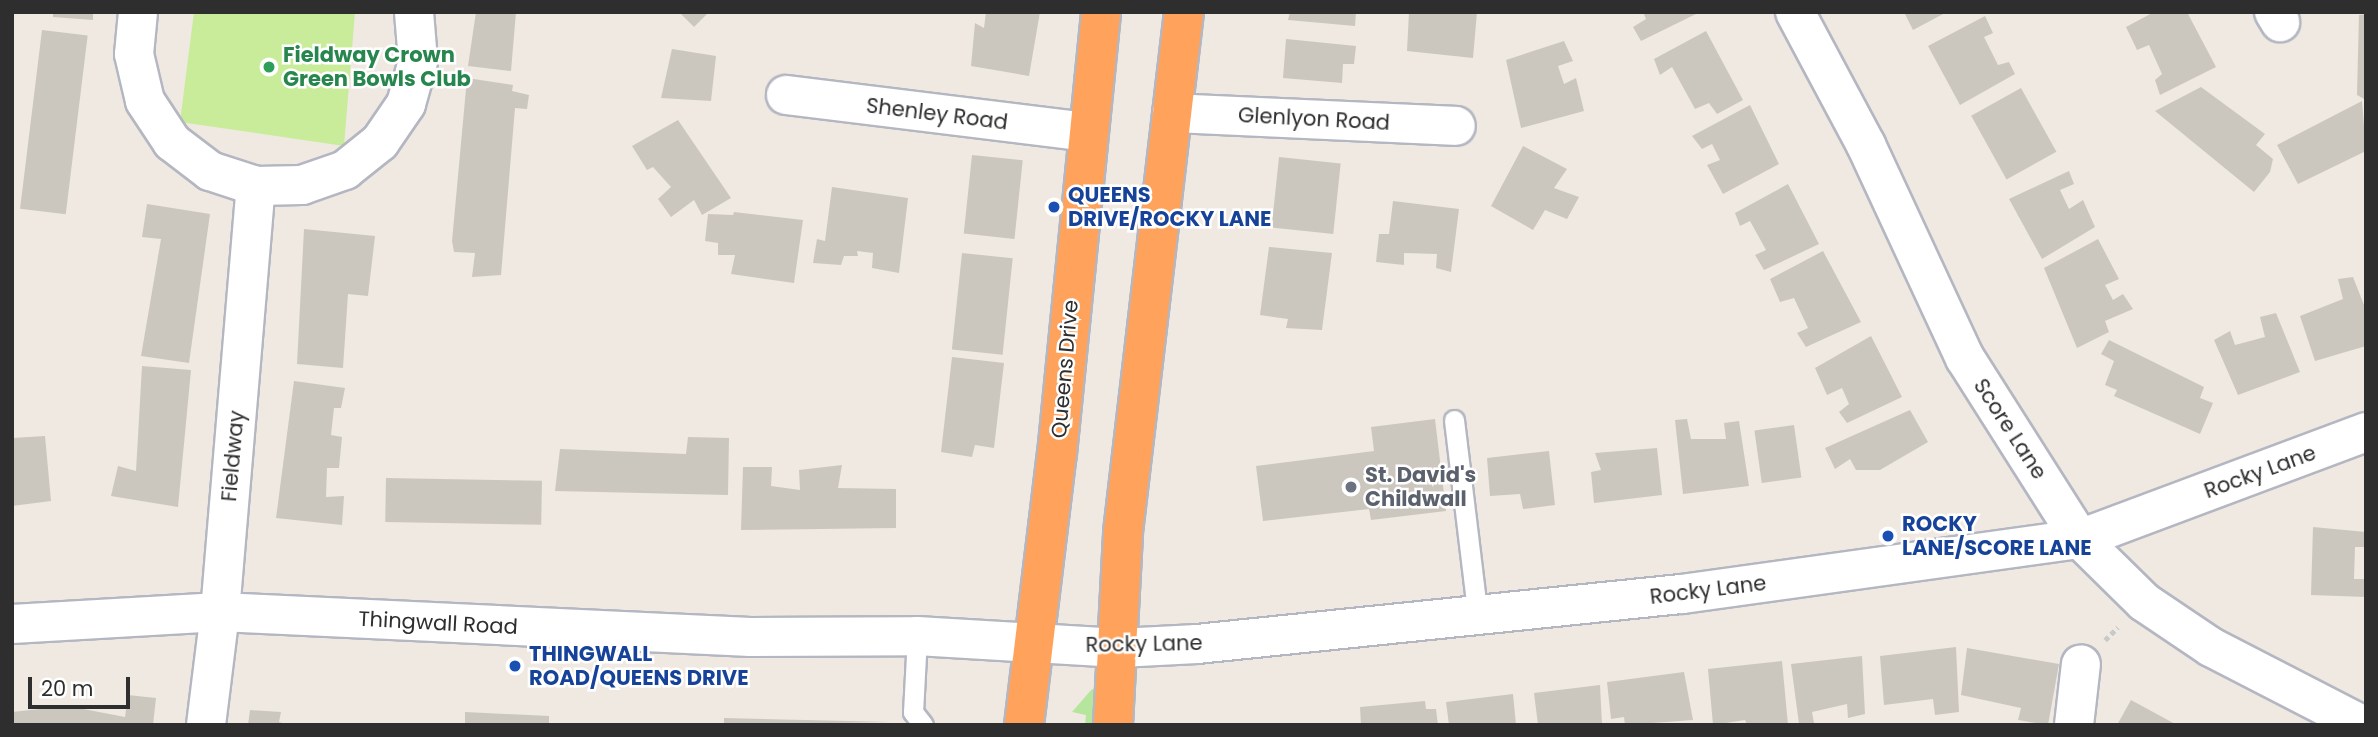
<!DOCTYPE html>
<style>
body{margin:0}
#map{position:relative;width:2378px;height:737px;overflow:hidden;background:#efe9e1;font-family:Poppins,sans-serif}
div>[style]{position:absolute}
.green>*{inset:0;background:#b6e59e}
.pitch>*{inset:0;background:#c9ec9a}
.building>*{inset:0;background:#cbc7bf;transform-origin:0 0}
.path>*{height:4.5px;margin-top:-2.25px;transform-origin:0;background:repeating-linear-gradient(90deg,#c9c9c9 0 5px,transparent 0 8.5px)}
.roads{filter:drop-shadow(2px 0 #b4b7c1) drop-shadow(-2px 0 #b4b7c1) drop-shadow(0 2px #b4b7c1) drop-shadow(0 -2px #b4b7c1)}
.lane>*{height:19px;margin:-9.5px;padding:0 9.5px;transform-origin:9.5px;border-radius:9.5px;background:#fff}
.street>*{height:38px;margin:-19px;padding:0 19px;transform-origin:19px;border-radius:19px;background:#fff}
.secondary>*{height:38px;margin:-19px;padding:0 19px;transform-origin:19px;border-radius:19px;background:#fff}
.highway>*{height:38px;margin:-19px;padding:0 19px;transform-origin:19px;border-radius:19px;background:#ffa35c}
.dots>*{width:19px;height:19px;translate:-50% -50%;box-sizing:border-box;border:4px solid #fff;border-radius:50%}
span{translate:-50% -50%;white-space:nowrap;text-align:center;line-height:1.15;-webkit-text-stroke:5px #fff;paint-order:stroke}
.leisure-label{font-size:21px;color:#27864d;font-weight:700}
.left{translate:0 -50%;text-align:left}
.street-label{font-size:21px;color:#2e2e2e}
.transit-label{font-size:21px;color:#164399;font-weight:700}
.worship-label{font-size:21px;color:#5b616d;font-weight:700}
.frame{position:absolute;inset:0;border:14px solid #2e2e2e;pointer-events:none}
.scale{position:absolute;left:28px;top:677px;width:102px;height:32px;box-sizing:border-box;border:4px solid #2e2e2e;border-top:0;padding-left:9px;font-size:21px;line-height:24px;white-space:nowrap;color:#2e2e2e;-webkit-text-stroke:5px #fff;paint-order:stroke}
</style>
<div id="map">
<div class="green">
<i style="clip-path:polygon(1092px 689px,1096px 691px,1094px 725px,1085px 725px,1086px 715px,1072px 712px)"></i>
</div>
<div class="pitch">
<i style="clip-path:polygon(194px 12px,355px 12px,344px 146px,180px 122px)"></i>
</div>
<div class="building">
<i style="clip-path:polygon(53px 12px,93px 12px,93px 20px,53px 17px)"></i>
<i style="clip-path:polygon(476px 12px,516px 12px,511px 71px,468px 66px)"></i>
<i style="clip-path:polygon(679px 12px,709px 12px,694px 27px)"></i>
<i style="clip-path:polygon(986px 12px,1040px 12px,1029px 76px,971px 66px,975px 23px,984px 28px)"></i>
<i style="clip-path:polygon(1290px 12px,1356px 12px,1355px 26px,1288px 20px)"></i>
<i style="clip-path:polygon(1409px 12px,1477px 12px,1473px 58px,1407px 51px)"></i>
<i style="clip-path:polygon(1643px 12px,1696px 12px,1696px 14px,1641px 41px,1633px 27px,1646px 19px)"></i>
<i style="clip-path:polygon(1904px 12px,1947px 12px,1913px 30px)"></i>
<i style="clip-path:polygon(2154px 12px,2187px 12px,2216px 67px,2160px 95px,2155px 80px,2162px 74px,2149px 45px,2137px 50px,2126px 27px)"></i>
<i style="clip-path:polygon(2366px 14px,2366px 100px,2357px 95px,2359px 15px)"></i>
<i style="clip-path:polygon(1985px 16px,1993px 33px,1984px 37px,1998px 65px,2009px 62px,2015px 74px,1960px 105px,1928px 46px)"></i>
<i style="left:42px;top:30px;width:46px;height:180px;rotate:7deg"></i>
<i style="clip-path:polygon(1706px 31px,1743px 100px,1717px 114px,1709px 103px,1695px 109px,1672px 67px,1660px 75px,1654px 59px)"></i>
<i style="clip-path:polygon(1286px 39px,1356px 46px,1354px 64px,1343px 64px,1342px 83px,1283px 78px)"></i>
<i style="clip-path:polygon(1564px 41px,1573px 61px,1558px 66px,1564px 84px,1576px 78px,1584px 111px,1521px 128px,1506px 60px)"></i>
<i style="clip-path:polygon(672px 49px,716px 56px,711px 101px,661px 98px)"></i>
<i style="clip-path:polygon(467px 78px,513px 85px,512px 91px,529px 95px,527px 109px,515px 108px,501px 275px,472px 277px,475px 253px,454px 252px,452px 241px)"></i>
<i style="clip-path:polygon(2201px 87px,2265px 134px,2256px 145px,2273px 159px,2270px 172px,2254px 192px,2155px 111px)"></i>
<i style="left:2021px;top:88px;width:73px;height:57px;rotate:61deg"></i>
<i style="clip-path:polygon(2362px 101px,2366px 151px,2298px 184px,2277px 145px)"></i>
<i style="clip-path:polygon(1750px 105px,1779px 164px,1723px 194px,1707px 165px,1720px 160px,1712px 144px,1702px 149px,1692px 136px)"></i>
<i style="clip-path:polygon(678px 120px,731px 198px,702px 215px,694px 200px,671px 217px,658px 199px,671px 187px,653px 167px,647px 170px,632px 146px)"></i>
<i style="clip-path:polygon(1523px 146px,1567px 169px,1554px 188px,1579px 197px,1567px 219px,1545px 210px,1533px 230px,1491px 206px)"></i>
<i style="left:972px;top:155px;width:51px;height:79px;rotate:6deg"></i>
<i style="left:1279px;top:157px;width:62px;height:71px;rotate:6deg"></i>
<i style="clip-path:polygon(2069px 171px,2074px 184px,2060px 190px,2069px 209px,2083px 200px,2095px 227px,2042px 259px,2009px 199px)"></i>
<i style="clip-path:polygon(1788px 184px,1819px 244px,1764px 270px,1755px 255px,1766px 250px,1750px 221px,1740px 226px,1735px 213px)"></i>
<i style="clip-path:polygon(832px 187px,908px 198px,899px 273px,872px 268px,873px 253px,857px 251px,858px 256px,844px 256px,841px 265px,813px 263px,817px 239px,825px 241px)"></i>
<i style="clip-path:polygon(1393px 201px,1459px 209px,1451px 272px,1436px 268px,1437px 254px,1404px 253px,1404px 265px,1376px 262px,1379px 234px,1389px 234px)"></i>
<i style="clip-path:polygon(147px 204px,210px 214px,189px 363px,141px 356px,161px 239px,142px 237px)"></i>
<i style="clip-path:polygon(734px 212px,803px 220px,794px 283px,731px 274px,735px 255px,718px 255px,718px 243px,705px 241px,708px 214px,733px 215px)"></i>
<i style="clip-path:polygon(304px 229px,375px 236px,368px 296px,348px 294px,343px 368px,297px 364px)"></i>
<i style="clip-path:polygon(2098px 239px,2119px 279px,2105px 285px,2113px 300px,2123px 294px,2133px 309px,2105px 321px,2109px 332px,2077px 348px,2044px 268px)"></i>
<i style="clip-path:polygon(1269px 247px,1332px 253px,1322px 330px,1286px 328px,1288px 319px,1260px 315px)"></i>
<i style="clip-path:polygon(1823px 251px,1861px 322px,1806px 347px,1797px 333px,1808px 328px,1794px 298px,1780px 302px,1770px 279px)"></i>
<i style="left:962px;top:253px;width:51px;height:97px;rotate:6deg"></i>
<i style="clip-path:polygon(2353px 277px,2366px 310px,2366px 346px,2315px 361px,2300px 316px,2343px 299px,2338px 279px)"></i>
<i style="clip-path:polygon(2276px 313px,2300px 372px,2238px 395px,2214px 340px,2230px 331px,2235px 345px,2265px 337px,2260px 317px)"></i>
<i style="clip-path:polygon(1871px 336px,1902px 397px,1847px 423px,1839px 412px,1849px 404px,1842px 388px,1827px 395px,1815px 368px)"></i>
<i style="clip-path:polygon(2109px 340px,2204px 387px,2200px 398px,2213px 403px,2200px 434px,2114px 396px,2117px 390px,2105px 385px,2114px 361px,2101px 354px)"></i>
<i style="clip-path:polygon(952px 357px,1004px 363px,994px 448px,975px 445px,972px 457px,941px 452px)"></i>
<i style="clip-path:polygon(142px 366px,191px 370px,178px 507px,111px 496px,118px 466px,136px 471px)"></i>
<i style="clip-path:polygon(294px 381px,345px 388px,341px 408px,334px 408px,331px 435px,342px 437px,339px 468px,327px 468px,326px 497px,344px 496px,342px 525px,276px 518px)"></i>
<i style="clip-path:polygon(1910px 410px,1928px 442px,1880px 470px,1856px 470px,1850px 459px,1835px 469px,1825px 448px)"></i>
<i style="clip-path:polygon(1435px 419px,1446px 511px,1371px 520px,1369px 509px,1263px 521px,1256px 466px,1374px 451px,1371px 427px)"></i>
<i style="clip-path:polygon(1687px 419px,1691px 439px,1726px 439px,1724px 423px,1739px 421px,1749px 486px,1683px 494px,1675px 420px)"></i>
<i style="left:1794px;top:425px;width:53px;height:40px;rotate:82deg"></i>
<i style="clip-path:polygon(45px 436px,51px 501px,12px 506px,12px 438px)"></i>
<i style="clip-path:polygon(688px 437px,729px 438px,728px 495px,555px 491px,560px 449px,686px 454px)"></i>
<i style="clip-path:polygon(1657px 448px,1662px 495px,1594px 503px,1591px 472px,1601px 470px,1595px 453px)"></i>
<i style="clip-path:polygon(1549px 451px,1555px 505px,1523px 509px,1520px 494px,1490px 496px,1487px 458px)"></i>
<i style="clip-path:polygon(842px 465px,838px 488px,896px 489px,896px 528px,741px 530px,743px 467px,772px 467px,771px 486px,800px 490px,799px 470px)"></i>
<i style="left:386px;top:478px;width:156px;height:44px;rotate:1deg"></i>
<i style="clip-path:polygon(2313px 527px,2366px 532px,2366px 547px,2355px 547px,2354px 579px,2366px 579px,2366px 597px,2311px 595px)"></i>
<i style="clip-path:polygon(1956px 647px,1959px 712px,1935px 715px,1933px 699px,1884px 705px,1880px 656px)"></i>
<i style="clip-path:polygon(1967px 648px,2059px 664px,2048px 725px,2018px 720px,2021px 708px,1961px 695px)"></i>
<i style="clip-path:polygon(1862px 656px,1865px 714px,1848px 718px,1847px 704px,1812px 712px,1814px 723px,1799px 724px,1791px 664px)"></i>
<i style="clip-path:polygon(1782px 661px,1788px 725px,1747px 725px,1745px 720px,1713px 725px,1708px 669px)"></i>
<i style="clip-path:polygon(1684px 672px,1693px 720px,1625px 725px,1624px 717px,1611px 719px,1607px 682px)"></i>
<i style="clip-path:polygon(1600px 685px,1602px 725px,1538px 725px,1534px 693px)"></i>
<i style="clip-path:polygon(1513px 694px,1516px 725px,1449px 725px,1446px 702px)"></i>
<i style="clip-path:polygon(128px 695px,156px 698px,153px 725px,12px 725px,12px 712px,68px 706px,125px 717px)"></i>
<i style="clip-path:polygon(2131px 700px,2177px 725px,2117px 725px)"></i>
<i style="clip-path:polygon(1425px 701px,1426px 709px,1436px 709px,1438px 725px,1361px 725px,1360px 707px)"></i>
<i style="clip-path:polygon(250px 710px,281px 712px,279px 722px,290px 725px,248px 725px)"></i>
<i style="clip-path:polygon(465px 712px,549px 716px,549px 725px,465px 725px)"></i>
<i style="clip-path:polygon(724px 718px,891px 722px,724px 725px)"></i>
</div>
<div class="path">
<i style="left:2105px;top:640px;width:18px;rotate:-45deg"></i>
</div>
<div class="roads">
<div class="lane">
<i style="left:1454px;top:420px;width:198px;rotate:83.1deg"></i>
<i style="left:917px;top:636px;width:76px;rotate:93deg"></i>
<i style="left:913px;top:712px;width:16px;rotate:52deg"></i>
</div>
<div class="street">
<i style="left:138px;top:12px;width:42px;rotate:95.4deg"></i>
<i style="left:134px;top:54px;width:48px;rotate:76.8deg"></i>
<i style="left:145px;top:101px;width:49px;rotate:56.6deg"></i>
<i style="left:172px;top:142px;width:48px;rotate:37.3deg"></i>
<i style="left:210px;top:171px;width:48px;rotate:18.1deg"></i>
<i style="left:256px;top:186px;width:46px;rotate:-1.2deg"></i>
<i style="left:302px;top:185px;width:46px;rotate:-19.2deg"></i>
<i style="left:345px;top:170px;width:45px;rotate:-38.7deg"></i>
<i style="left:380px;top:142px;width:46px;rotate:-55.6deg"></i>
<i style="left:406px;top:104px;width:45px;rotate:-74.4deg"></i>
<i style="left:418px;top:61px;width:49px;rotate:-94.7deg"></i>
<i style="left:1795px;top:12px;width:151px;rotate:61.9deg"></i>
<i style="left:1866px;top:145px;width:235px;rotate:65.1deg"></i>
<i style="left:1965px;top:358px;width:214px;rotate:57.6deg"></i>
<i style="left:2274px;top:12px;width:12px;rotate:59deg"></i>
<i style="left:786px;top:95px;width:303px;rotate:7deg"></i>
<i style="left:1172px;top:113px;width:284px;rotate:2.6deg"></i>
<i style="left:206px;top:725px;width:114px;rotate:-82.9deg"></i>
<i style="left:220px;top:612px;width:428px;rotate:-85.2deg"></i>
<i style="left:2074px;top:725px;width:61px;rotate:-83.5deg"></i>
</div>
<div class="secondary">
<i style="left:2080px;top:539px;width:90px;rotate:44.5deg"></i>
<i style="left:2144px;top:602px;width:81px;rotate:33.9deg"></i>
<i style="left:2211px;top:647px;width:170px;rotate:27.3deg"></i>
<i style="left:12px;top:624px;width:208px;rotate:-3.3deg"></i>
<i style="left:220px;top:612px;width:531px;rotate:2.7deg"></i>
<i style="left:750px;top:637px;width:167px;rotate:-0.3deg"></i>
<i style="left:917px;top:636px;width:202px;rotate:3.4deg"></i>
<i style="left:1119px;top:648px;width:78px;rotate:-2.9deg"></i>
<i style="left:1197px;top:644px;width:488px;rotate:-5.9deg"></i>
<i style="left:1682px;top:594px;width:402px;rotate:-7.9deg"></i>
<i style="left:2080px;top:539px;width:305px;rotate:-20.5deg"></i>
</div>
<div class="highway">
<i style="left:1024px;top:725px;width:273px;rotate:-83.1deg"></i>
<i style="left:1057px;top:454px;width:444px;rotate:-84.3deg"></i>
<i style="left:1113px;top:725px;width:193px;rotate:-87deg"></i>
<i style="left:1123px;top:532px;width:524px;rotate:-83.31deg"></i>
</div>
</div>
<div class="dots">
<i style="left:269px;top:67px;background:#2e9e5b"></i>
<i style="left:1054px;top:207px;background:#1a4fb4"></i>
<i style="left:1351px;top:487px;background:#6b7280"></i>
<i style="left:1888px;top:536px;background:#1a4fb4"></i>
<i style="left:515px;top:666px;background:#1a4fb4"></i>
</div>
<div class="leisure-label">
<span class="left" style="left:283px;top:67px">Fieldway Crown<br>Green Bowls Club</span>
</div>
<div class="street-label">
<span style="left:937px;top:114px;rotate:7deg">Shenley Road</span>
<span style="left:1314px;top:119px;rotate:3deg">Glenlyon Road</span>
<span style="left:1065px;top:369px;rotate:-85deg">Queens Drive</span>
<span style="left:2010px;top:429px;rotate:57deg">Score Lane</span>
<span style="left:233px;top:456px;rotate:-85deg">Fieldway</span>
<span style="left:2260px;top:472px;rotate:-20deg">Rocky Lane</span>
<span style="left:1708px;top:590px;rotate:-7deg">Rocky Lane</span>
<span style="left:438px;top:623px;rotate:3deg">Thingwall Road</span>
<span style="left:1144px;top:644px;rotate:-1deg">Rocky Lane</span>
</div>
<div class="transit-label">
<span class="left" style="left:1068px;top:207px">QUEENS<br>DRIVE/ROCKY LANE</span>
<span class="left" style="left:1902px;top:536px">ROCKY<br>LANE/SCORE LANE</span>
<span class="left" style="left:529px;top:666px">THINGWALL<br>ROAD/QUEENS DRIVE</span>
</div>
<div class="worship-label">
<span class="left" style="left:1365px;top:487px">St. David's<br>Childwall</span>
</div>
<div class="frame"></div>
<div class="scale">20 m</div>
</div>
